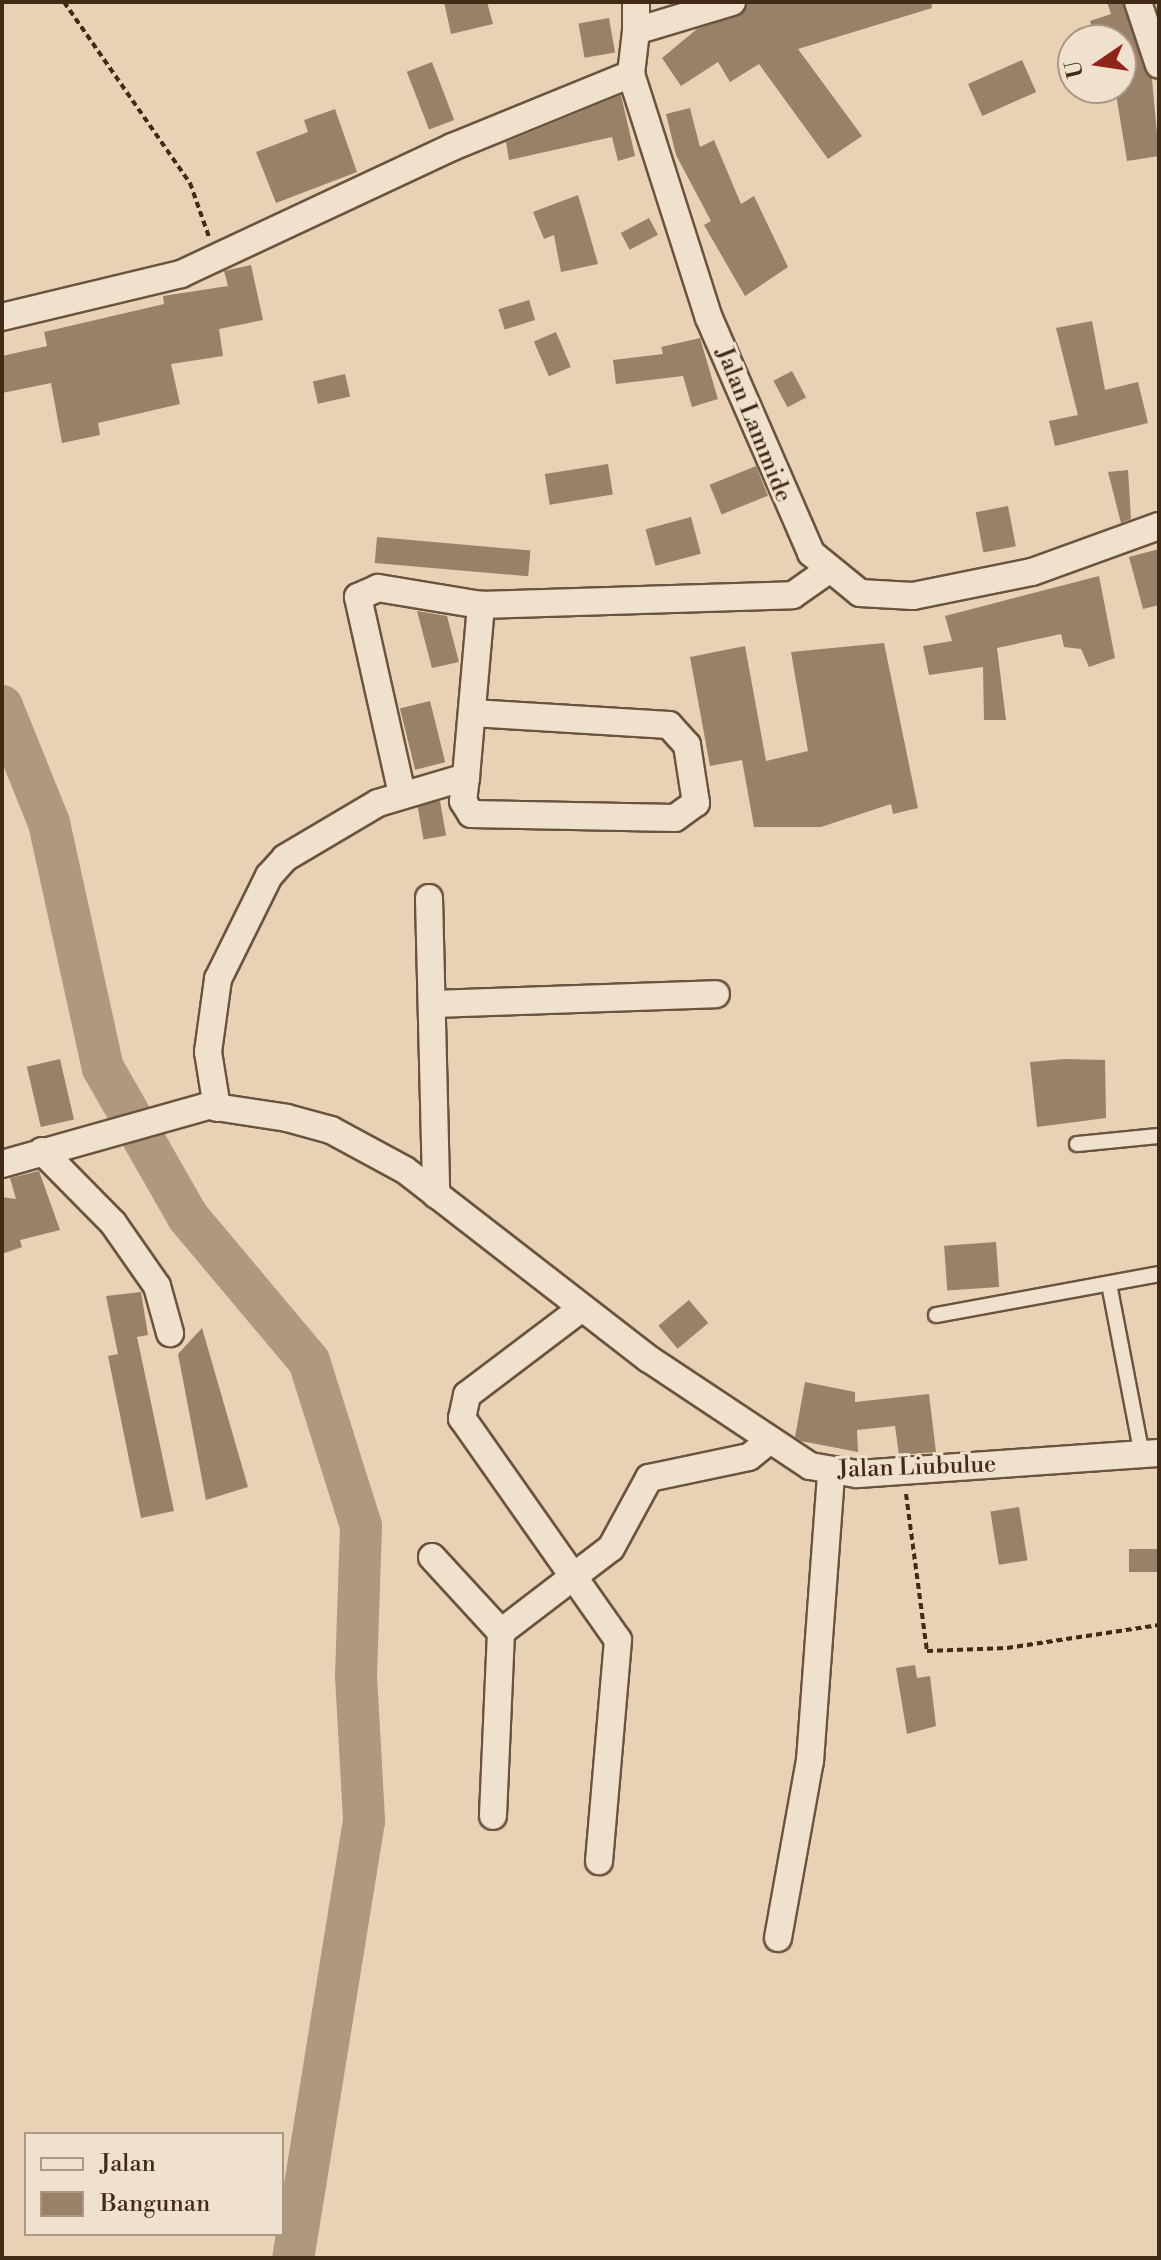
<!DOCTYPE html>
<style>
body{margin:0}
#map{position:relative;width:1161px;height:2260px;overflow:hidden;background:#e8d1b4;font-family:"Libre Bodoni",serif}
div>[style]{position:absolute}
.river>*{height:42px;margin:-21px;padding:0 21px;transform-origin:21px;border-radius:21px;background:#af987e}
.building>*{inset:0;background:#988168;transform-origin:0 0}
.path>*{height:4px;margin-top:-2px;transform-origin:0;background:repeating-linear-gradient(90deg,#412a16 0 6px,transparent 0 10px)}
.roads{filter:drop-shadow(2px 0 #6b543e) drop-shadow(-2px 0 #6b543e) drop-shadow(0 2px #6b543e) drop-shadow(0 -2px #6b543e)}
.lane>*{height:14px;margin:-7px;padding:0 7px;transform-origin:7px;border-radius:7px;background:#f0e1ce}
.street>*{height:26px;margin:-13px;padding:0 13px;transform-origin:13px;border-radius:13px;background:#f0e1ce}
span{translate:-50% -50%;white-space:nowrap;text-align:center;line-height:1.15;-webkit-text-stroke:6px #f0e1ce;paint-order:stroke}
.street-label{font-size:24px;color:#412a16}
.frame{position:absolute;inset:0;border:4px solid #412a16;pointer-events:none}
.legend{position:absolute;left:24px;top:2132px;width:260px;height:104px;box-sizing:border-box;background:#f0e1ce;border:2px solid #aa9884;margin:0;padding:10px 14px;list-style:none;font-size:24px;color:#412a16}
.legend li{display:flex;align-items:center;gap:16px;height:40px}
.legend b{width:40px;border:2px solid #aa9884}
.north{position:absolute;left:1057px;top:24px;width:80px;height:80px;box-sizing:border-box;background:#f0e1ce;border:2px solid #aa9884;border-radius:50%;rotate:257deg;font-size:22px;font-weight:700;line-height:32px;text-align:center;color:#412a16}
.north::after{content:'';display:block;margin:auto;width:28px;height:36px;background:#8f2418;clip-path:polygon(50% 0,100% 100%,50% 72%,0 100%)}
</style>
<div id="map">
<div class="river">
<i style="left:2px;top:706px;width:126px;rotate:68.1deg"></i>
<i style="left:49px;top:823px;width:251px;rotate:77.6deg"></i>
<i style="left:103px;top:1068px;width:172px;rotate:60.3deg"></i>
<i style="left:188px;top:1217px;width:188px;rotate:50deg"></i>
<i style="left:309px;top:1361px;width:173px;rotate:72.5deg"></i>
<i style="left:361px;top:1526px;width:150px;rotate:91.9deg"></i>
<i style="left:356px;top:1676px;width:145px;rotate:86.8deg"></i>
<i style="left:364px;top:1821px;width:443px;rotate:99.2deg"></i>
</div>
<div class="building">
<i style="clip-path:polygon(444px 2px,487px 2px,493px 24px,451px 34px)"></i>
<i style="clip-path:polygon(748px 2px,931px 2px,932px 8px,798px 49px,862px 136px,828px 159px,759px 64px,730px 82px,718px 62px,681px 86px,662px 58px,697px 29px,743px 13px)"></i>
<i style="clip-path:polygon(1107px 2px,1122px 2px,1152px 79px,1159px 156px,1127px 161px,1115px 88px,1121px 88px,1121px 40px,1096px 40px,1090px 21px,1111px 14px)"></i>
<i style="left:609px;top:18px;width:35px;height:31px;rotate:80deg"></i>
<i style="left:1022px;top:60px;width:35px;height:59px;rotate:66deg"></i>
<i style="left:432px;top:62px;width:62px;height:27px;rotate:69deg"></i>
<i style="clip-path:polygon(621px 95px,635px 156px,618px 161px,612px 137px,509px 160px,506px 142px)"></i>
<i style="clip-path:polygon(690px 108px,700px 147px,714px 140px,741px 204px,754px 196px,788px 267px,745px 296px,704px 225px,711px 221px,676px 155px,666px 114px)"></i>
<i style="clip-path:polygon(335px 109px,357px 172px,276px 203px,256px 152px,308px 132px,304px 120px)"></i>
<i style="clip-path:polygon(578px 195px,598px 264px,561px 272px,554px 235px,544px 239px,533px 212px)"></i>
<i style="left:649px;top:218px;width:19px;height:32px;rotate:62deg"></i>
<i style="clip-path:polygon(251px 265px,263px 320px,219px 329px,223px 356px,171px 364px,180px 404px,98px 423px,100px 435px,62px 443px,51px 383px,2px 393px,2px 356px,47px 346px,44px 332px,164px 304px,163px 296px,228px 286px,224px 271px)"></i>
<i style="left:529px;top:300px;width:21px;height:32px;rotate:73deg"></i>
<i style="clip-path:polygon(1092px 321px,1105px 390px,1138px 382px,1148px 423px,1055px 446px,1049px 421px,1078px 415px,1056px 328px)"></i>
<i style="left:556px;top:332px;width:38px;height:24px;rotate:67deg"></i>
<i style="clip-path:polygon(700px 338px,718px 399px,692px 407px,683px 376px,616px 384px,613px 360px,663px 354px,661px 347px)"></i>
<i style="left:792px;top:371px;width:30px;height:21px;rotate:62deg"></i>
<i style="left:345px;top:374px;width:23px;height:33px;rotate:77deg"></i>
<i style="left:608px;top:464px;width:31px;height:64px;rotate:81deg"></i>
<i style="left:756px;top:466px;width:32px;height:50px;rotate:68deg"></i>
<i style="clip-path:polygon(1128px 470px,1131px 519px,1121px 523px,1108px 472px)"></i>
<i style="left:1008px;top:506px;width:41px;height:33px;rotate:79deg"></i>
<i style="left:691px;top:517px;width:38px;height:47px;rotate:75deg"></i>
<i style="left:377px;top:537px;width:154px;height:26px;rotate:5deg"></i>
<i style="clip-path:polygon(1159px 549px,1159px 605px,1143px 609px,1129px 557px)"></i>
<i style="clip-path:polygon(1099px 576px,1115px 658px,1089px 667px,1081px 649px,1064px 647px,1061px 634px,997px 648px,1006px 720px,984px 720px,983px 667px,929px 675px,923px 646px,952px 641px,945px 616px)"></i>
<i style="clip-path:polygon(417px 611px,447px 616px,459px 662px,432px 668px)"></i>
<i style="clip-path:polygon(884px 643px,918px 808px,893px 814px,891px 804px,821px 827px,754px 827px,742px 760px,710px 766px,690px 657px,745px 646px,766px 761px,808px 751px,791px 652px)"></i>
<i style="left:430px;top:701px;width:63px;height:31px;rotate:76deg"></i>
<i style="left:440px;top:801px;width:35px;height:23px;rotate:80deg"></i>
<i style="left:60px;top:1059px;width:62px;height:34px;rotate:77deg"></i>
<i style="clip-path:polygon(1065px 1059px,1105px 1060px,1106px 1118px,1037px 1127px,1030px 1062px)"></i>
<i style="clip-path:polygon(39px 1171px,60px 1230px,20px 1240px,22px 1247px,2px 1254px,2px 1197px,16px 1199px,10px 1178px)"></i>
<i style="left:996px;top:1242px;width:45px;height:52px;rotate:86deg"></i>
<i style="clip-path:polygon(141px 1292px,148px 1335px,137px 1337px,174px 1511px,141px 1518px,108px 1356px,118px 1354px,106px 1296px)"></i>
<i style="left:689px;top:1300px;width:30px;height:40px;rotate:50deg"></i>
<i style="clip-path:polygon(202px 1328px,248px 1487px,206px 1500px,178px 1354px)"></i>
<i style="clip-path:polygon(805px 1382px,855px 1392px,855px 1402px,929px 1394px,936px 1452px,899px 1455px,895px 1426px,857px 1430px,858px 1452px,801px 1441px,795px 1437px)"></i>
<i style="left:1019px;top:1507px;width:54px;height:29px;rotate:81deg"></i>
<i style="left:1159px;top:1549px;width:23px;height:30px;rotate:90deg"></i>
<i style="clip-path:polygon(915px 1665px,917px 1678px,930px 1676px,936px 1726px,907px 1734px,896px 1668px)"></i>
</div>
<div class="path">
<i style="left:64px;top:2px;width:221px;rotate:55.2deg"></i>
<i style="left:190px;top:183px;width:57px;rotate:70.6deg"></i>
<i style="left:906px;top:1494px;width:158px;rotate:82.4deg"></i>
<i style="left:927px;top:1651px;width:80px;rotate:-2.1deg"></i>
<i style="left:1007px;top:1648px;width:154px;rotate:-8.6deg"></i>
</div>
<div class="roads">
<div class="lane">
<i style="left:1077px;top:1144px;width:82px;rotate:-5.6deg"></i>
<i style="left:1110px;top:1289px;width:169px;rotate:79.1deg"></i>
<i style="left:936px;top:1315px;width:227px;rotate:-10.4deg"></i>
</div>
<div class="street">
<i style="left:636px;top:2px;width:29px;rotate:90deg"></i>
<i style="left:732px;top:2px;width:100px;rotate:163.2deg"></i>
<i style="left:636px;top:31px;width:43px;rotate:96.6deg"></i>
<i style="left:631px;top:74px;width:256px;rotate:72.3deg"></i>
<i style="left:709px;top:318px;width:256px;rotate:66.5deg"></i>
<i style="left:811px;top:553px;width:63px;rotate:39.2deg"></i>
<i style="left:860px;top:593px;width:53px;rotate:3.2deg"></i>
<i style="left:913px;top:596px;width:121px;rotate:-11.4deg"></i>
<i style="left:1032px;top:572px;width:135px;rotate:-19.9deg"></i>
<i style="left:1138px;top:2px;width:66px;rotate:71.6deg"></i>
<i style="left:2px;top:317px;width:184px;rotate:-13.5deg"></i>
<i style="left:181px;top:274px;width:299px;rotate:-25.1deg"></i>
<i style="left:452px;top:147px;width:193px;rotate:-22.2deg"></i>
<i style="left:466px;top:777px;width:24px;rotate:97deg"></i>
<i style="left:463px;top:801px;width:15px;rotate:58deg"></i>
<i style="left:471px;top:814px;width:204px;rotate:1.1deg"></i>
<i style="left:675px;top:818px;width:26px;rotate:-36deg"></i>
<i style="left:696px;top:803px;width:59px;rotate:-98.8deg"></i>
<i style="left:687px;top:745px;width:27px;rotate:-132deg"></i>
<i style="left:669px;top:725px;width:197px;rotate:-176.5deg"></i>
<i style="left:402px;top:794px;width:202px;rotate:-102.6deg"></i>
<i style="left:358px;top:597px;width:22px;rotate:-24deg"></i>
<i style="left:378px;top:588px;width:104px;rotate:9.4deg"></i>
<i style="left:429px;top:898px;width:297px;rotate:88.6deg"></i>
<i style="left:432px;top:1004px;width:284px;rotate:-2deg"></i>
<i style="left:217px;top:1108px;width:57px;rotate:-99.1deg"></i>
<i style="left:208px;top:1052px;width:74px;rotate:-82.2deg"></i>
<i style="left:218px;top:979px;width:115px;rotate:-63.7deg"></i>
<i style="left:269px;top:876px;width:24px;rotate:-48deg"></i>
<i style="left:285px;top:858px;width:108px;rotate:-30.6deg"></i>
<i style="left:378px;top:803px;width:92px;rotate:-16.5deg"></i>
<i style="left:466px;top:777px;width:173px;rotate:-85deg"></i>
<i style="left:481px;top:605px;width:312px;rotate:-1.8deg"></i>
<i style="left:793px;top:595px;width:42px;rotate:-35.2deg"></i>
<i style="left:42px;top:1151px;width:101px;rotate:45.4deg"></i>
<i style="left:113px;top:1223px;width:77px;rotate:55.1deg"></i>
<i style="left:157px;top:1286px;width:49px;rotate:74.5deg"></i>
<i style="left:2px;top:1164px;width:215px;rotate:-15.7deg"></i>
<i style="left:209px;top:1106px;width:79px;rotate:8.7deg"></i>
<i style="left:287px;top:1118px;width:46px;rotate:15.3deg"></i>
<i style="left:331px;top:1130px;width:84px;rotate:28.4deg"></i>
<i style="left:405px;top:1170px;width:309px;rotate:37.8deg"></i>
<i style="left:649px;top:1359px;width:193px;rotate:33.6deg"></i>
<i style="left:810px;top:1466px;width:48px;rotate:9.7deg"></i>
<i style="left:857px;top:1474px;width:303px;rotate:-4deg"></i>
<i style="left:582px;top:1308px;width:144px;rotate:142.9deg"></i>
<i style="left:467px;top:1395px;width:24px;rotate:102deg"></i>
<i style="left:462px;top:1418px;width:271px;rotate:54.9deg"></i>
<i style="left:618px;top:1640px;width:222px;rotate:94.9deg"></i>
<i style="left:432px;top:1557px;width:102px;rotate:47.4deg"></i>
<i style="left:501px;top:1632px;width:184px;rotate:92.5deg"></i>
<i style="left:501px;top:1632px;width:138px;rotate:-37.4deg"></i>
<i style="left:611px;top:1548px;width:80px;rotate:-61.5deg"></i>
<i style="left:649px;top:1478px;width:102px;rotate:-11.9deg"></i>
<i style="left:749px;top:1457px;width:27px;rotate:-39deg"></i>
<i style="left:778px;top:1938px;width:180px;rotate:-79.8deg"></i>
<i style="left:810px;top:1761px;width:290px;rotate:-85.8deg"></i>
</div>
</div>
<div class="street-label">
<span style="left:753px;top:425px;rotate:68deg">Jalan Lammide</span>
<span style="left:917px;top:1468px;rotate:-2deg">Jalan Liubulue</span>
</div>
<div class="frame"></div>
<ul class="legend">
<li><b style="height:10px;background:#f0e1ce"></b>Jalan</li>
<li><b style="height:22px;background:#988168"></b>Bangunan</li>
</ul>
<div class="north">U</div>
</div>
